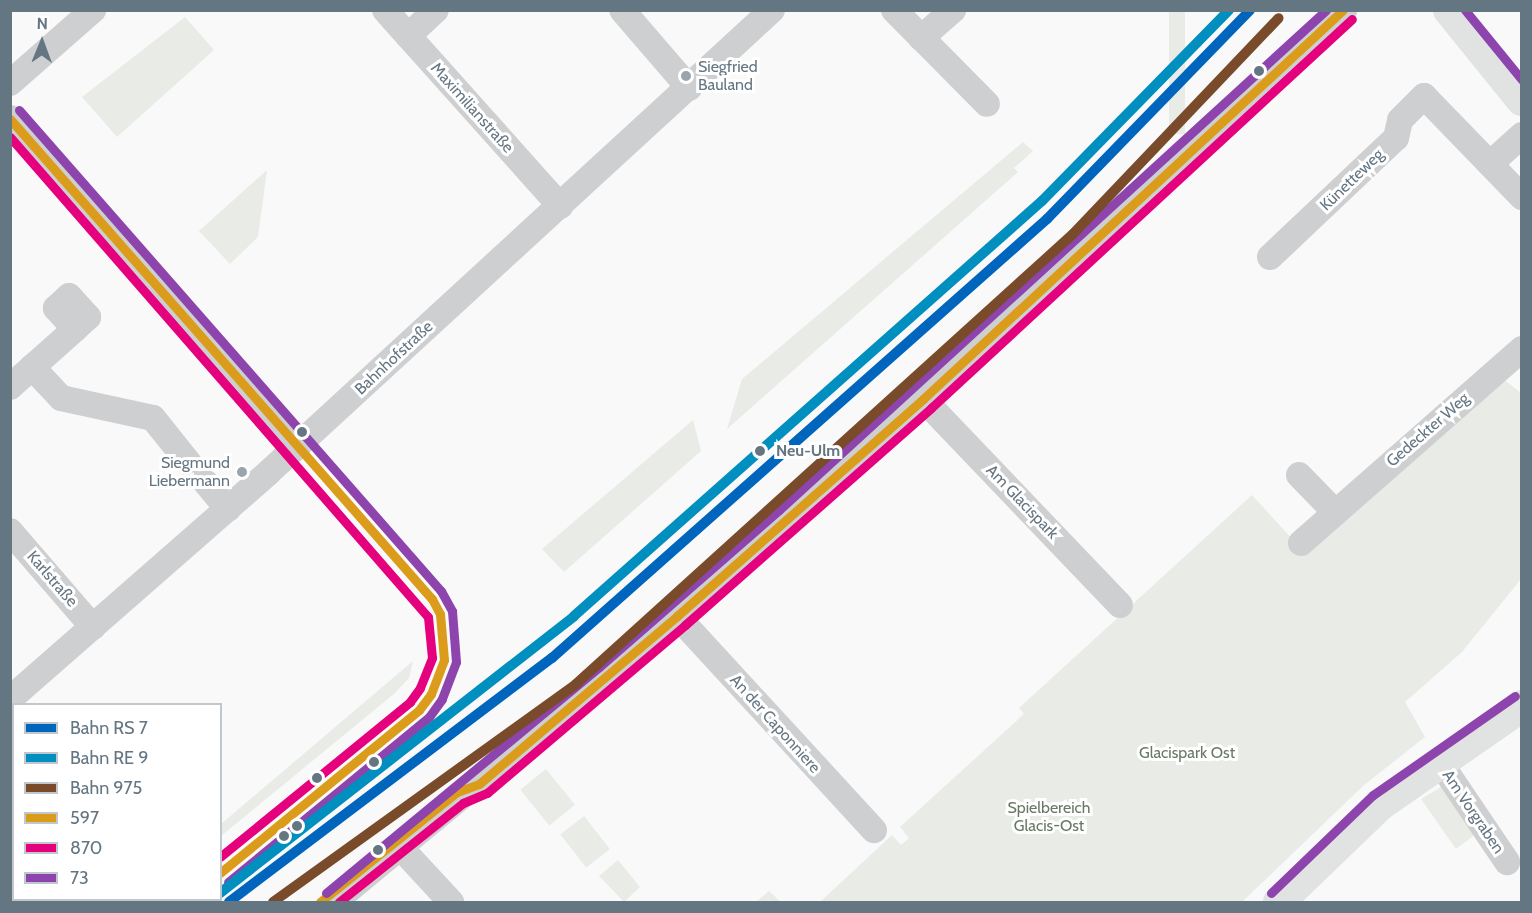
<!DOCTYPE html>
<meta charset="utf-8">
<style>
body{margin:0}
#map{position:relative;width:1532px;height:913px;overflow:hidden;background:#f9f9f9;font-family:Cabin,sans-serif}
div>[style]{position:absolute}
.green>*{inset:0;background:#e8ebe6;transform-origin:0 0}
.minor>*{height:26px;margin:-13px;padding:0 13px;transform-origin:13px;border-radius:13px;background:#cecfd0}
.major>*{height:32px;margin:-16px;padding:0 16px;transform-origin:16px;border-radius:16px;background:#e1e2e2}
.bus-1>*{height:9px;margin:-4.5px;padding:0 4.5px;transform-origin:4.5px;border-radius:4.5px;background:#da9c1a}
.bus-2>*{height:9px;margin:-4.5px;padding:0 4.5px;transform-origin:4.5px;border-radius:4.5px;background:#e5007d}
.bus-3>*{height:9px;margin:-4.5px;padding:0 4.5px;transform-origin:4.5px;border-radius:4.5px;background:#8e44ad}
.rail-1>*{height:10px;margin:-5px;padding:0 5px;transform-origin:5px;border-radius:5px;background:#0065bd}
.rail-2>*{height:10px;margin:-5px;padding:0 5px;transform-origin:5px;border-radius:5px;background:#008fbf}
.rail-3>*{height:10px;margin:-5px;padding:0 5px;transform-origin:5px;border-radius:5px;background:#7a4b2a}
.dots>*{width:16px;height:16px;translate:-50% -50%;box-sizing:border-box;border:3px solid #fff;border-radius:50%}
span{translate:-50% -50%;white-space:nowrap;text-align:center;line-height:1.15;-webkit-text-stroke:6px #fff;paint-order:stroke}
.poi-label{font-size:16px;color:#657683}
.left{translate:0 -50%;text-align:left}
.right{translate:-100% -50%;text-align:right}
.street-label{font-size:16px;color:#657683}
.stop-label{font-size:16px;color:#657683;font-weight:700}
.park-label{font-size:16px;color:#687a64}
.frame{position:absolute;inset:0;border:12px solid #657683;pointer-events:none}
.legend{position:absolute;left:12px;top:703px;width:210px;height:198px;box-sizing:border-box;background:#fff;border:2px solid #c1c8cd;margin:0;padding:8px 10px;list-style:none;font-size:18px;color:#657683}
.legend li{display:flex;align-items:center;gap:12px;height:30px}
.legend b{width:30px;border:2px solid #c1c8cd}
.north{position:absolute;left:12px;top:12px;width:60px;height:60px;-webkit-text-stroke:4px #fff;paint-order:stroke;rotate:1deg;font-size:16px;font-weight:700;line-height:24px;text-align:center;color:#657683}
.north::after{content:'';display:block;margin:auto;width:21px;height:27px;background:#657683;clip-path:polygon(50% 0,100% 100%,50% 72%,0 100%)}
</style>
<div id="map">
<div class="green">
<i style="left:1169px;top:11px;width:16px;height:123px"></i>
<i style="clip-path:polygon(185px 17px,214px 50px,117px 137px,82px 97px)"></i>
<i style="clip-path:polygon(1023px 142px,1033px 151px,1014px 168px,1018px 172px,727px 429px,742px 379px)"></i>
<i style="clip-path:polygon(267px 170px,258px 237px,230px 264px,199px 231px)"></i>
<i style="clip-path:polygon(1483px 381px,1506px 381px,1521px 393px,1521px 579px,1462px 652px,1405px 702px,1425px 737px,1363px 786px,1242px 902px,820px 902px,892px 835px,901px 845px,909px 838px,900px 827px,1024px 714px,1019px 708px,1252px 495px,1294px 541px)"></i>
<i style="clip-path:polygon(693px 420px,701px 451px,564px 572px,542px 549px)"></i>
<i style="clip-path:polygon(413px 661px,409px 678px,395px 693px,221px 836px,221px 824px)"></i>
<i style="left:546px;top:769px;width:46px;height:33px;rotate:51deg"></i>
<i style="clip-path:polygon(1446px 784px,1477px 833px,1456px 849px,1421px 799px)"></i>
<i style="left:584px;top:816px;width:42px;height:30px;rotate:52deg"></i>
<i style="clip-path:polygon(618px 860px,640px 887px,624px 902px,599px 876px)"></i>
<i style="clip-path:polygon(769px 891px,781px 902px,756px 902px)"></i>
</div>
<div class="minor">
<i style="left:385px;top:10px;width:263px;rotate:48.2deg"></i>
<i style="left:622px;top:10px;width:103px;rotate:49.3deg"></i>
<i style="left:894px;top:10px;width:132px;rotate:45.3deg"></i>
<i style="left:408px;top:36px;width:38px;rotate:-43deg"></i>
<i style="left:921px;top:38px;width:43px;rotate:-41.2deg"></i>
<i style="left:10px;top:83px;width:111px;rotate:-41.3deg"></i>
<i style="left:10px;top:118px;width:437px;rotate:48.9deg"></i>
<i style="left:1490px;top:164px;width:43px;rotate:-42.2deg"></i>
<i style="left:1270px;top:257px;width:173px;rotate:-43.4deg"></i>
<i style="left:1396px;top:138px;width:18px;rotate:-77deg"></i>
<i style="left:1400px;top:120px;width:34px;rotate:-45deg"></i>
<i style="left:1424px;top:96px;width:141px;rotate:45.9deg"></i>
<i style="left:32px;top:367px;width:42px;rotate:46.9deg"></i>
<i style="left:61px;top:398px;width:94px;rotate:12.3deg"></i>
<i style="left:153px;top:418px;width:58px;rotate:51.3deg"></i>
<i style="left:10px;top:387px;width:87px;rotate:-41.7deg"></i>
<i style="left:75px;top:329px;width:3px;rotate:-45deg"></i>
<i style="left:77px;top:327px;width:15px;rotate:-42deg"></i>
<i style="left:88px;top:317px;width:28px;rotate:-132deg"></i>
<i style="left:69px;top:296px;width:18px;rotate:137deg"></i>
<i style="left:56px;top:308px;width:28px;rotate:48deg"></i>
<i style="left:923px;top:399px;width:285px;rotate:46.3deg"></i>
<i style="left:1299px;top:475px;width:50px;rotate:45.8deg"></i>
<i style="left:206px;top:483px;width:34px;rotate:50deg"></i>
<i style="left:10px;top:531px;width:127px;rotate:49.2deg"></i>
<i style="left:1301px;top:543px;width:294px;rotate:-41.3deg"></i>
<i style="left:677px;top:616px;width:291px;rotate:47.4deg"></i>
<i style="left:10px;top:699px;width:344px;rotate:-41.2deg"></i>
<i style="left:269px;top:472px;width:683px;rotate:-42.57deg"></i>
<i style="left:1439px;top:761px;width:122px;rotate:56deg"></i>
<i style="left:401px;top:848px;width:74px;rotate:47.2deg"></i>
<i style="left:334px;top:902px;width:354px;rotate:-39.6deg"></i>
<i style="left:607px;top:676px;width:239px;rotate:-41.1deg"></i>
<i style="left:787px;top:519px;width:755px;rotate:-42.42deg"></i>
</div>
<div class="major">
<i style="left:1449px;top:10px;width:116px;rotate:51deg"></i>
<i style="left:1279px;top:902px;width:141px;rotate:-43.9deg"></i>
<i style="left:1381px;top:804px;width:172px;rotate:-34.8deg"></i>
</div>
<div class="bus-1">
<i style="left:10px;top:119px;width:639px;rotate:48.68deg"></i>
<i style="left:432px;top:599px;width:17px;rotate:62deg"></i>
<i style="left:440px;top:614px;width:46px;rotate:85deg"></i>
<i style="left:444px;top:660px;width:36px;rotate:111deg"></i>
<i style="left:431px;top:694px;width:20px;rotate:127deg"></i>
<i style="left:419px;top:710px;width:257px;rotate:140.7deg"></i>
<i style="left:320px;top:902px;width:176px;rotate:-38.8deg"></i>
<i style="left:457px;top:792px;width:23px;rotate:-20deg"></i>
<i style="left:479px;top:784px;width:260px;rotate:-40.3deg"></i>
<i style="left:677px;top:616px;width:328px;rotate:-41.4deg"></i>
<i style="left:923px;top:399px;width:572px;rotate:-42.81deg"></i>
</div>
<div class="bus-2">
<i style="left:10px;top:137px;width:636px;rotate:48.95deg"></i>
<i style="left:428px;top:617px;width:41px;rotate:84.4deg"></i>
<i style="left:432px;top:658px;width:32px;rotate:112deg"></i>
<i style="left:420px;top:688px;width:17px;rotate:126deg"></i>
<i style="left:410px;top:702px;width:245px;rotate:140.8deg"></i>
<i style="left:339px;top:902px;width:159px;rotate:-38.6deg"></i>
<i style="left:463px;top:803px;width:26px;rotate:-23deg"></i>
<i style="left:487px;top:793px;width:260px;rotate:-40.3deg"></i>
<i style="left:685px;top:625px;width:328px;rotate:-41.4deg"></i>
<i style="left:931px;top:408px;width:573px;rotate:-42.74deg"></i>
</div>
<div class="bus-3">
<i style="left:1465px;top:10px;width:90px;rotate:50.8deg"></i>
<i style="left:19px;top:110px;width:640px;rotate:48.74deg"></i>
<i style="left:441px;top:591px;width:23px;rotate:61deg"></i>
<i style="left:452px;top:611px;width:51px;rotate:85.5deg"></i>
<i style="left:456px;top:662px;width:40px;rotate:111deg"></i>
<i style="left:442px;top:699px;width:22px;rotate:126deg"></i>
<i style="left:429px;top:717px;width:260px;rotate:140.6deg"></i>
<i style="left:326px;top:893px;width:354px;rotate:-39.6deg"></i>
<i style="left:599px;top:667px;width:239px;rotate:-41.1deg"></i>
<i style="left:779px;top:510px;width:741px;rotate:-42.43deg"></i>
<i style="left:1271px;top:893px;width:141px;rotate:-43.9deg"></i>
<i style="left:1373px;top:795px;width:173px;rotate:-34.9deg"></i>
</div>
<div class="rail-1">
<i style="left:229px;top:902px;width:405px;rotate:-37.1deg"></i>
<i style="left:552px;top:658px;width:662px;rotate:-41.57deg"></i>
<i style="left:1047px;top:219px;width:291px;rotate:-45.8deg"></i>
</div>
<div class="rail-2">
<i style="left:220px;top:893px;width:449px;rotate:-38deg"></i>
<i style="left:574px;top:616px;width:625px;rotate:-41.57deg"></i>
<i style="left:1042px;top:201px;width:267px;rotate:-45.6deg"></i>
</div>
<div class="rail-3">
<i style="left:273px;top:902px;width:373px;rotate:-35.7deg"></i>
<i style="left:576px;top:684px;width:670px;rotate:-42.16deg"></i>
<i style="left:1073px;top:234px;width:298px;rotate:-46.4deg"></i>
</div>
<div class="dots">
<i style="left:1259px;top:71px;background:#657683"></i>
<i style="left:686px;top:76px;background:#99a4ac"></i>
<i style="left:302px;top:432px;background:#657683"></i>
<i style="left:760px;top:451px;background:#657683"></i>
<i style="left:242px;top:472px;background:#99a4ac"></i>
<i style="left:374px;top:762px;background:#657683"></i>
<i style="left:317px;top:778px;background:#657683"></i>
<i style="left:297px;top:826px;background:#657683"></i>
<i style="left:284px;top:836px;background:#657683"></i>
<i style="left:378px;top:850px;background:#657683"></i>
</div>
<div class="poi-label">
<span class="left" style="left:698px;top:76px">Siegfried<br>Bauland</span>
<span class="right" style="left:230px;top:472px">Siegmund<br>Liebermann</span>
</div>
<div class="street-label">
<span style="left:472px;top:108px;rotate:48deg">Maximilianstraße</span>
<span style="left:1352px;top:180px;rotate:-44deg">Künetteweg</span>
<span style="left:394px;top:358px;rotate:-43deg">Bahnhofstraße</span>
<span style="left:1428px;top:430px;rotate:-41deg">Gedeckter Weg</span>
<span style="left:1022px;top:502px;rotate:46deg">Am Glacispark</span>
<span style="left:52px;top:579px;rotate:49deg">Karlstraße</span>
<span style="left:775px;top:724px;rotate:48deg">An der Caponniere</span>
<span style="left:1473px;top:812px;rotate:56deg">Am Vorgraben</span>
</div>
<div class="stop-label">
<span class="left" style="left:776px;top:451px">Neu-Ulm</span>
</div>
<div class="park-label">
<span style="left:1187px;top:753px">Glacispark Ost</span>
<span style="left:1049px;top:817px">Spielbereich<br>Glacis-Ost</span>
</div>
<div class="frame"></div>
<ul class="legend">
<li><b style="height:8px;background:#0065bd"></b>Bahn RS 7</li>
<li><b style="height:8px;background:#008fbf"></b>Bahn RE 9</li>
<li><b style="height:8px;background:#7a4b2a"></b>Bahn 975</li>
<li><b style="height:8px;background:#da9c1a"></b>597</li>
<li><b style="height:8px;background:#e5007d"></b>870</li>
<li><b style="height:8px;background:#8e44ad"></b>73</li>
</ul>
<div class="north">N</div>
</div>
